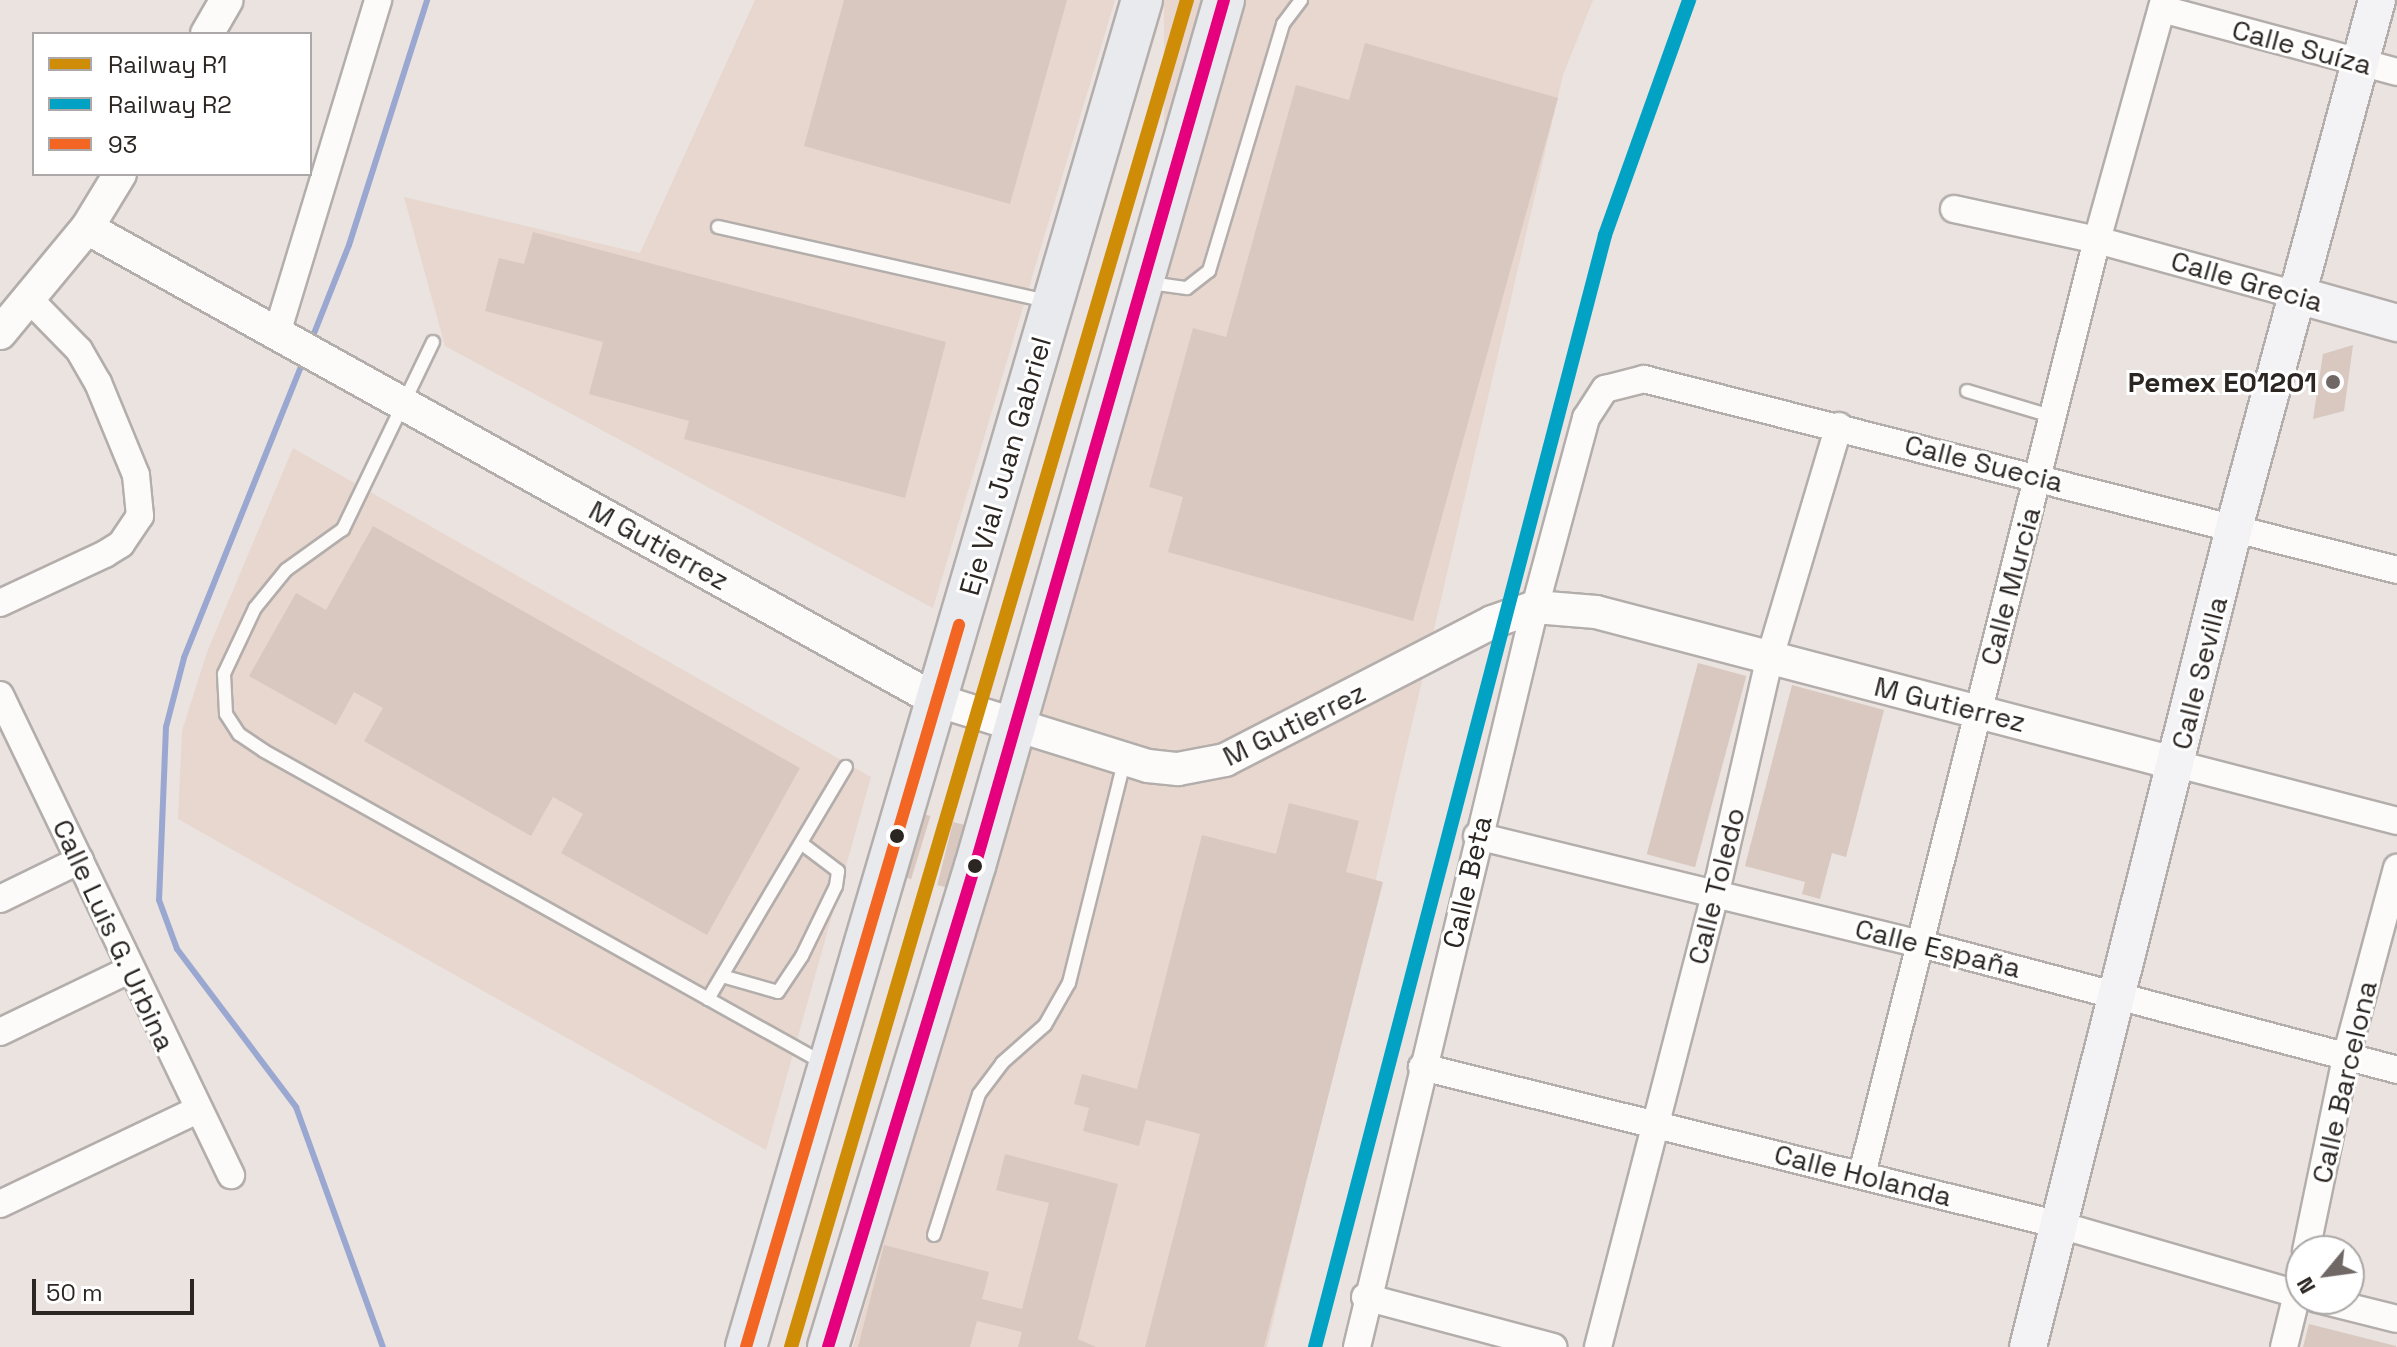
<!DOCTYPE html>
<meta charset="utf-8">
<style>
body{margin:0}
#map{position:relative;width:2397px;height:1347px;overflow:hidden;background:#ebe3df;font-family:"Space Grotesk",sans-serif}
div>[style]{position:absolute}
.built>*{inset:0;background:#e7d7cf;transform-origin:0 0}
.stream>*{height:6px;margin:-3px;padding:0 3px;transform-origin:3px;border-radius:3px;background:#9aa8d1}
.building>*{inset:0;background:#d8c8c0;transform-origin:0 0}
.roads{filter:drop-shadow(2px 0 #b3aeab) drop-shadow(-2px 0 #b3aeab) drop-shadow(0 2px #b3aeab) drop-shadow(0 -2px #b3aeab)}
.service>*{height:12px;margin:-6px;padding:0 6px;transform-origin:6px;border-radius:6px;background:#fcfbfa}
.minor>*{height:26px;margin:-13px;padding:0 13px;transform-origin:13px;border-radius:13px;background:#fcfbfa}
.tertiary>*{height:32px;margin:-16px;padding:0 16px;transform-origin:16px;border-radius:16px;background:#fcfbfa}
.secondary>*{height:36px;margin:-18px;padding:0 18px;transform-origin:18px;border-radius:18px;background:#f3f2f4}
.primary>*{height:40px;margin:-20px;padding:0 20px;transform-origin:20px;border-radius:20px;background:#e9eaee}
.bus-1>*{height:12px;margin:-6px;padding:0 6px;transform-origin:6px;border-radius:6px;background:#f26522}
.bus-2>*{height:12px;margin:-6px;padding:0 6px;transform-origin:6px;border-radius:6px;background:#e5007d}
.rail-1>*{height:14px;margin:-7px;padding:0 7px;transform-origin:7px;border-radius:7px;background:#ce8c07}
.rail-2>*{height:14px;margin:-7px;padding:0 7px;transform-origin:7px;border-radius:7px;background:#02a2c5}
.dots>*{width:22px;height:22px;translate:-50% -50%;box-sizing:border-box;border:4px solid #fff;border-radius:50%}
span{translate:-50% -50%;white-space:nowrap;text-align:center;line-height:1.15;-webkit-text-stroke:6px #fff;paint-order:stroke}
.street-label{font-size:28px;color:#2c2623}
.poi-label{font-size:28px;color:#2c2623;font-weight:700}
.right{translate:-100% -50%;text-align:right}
.legend{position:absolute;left:32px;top:32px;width:280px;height:144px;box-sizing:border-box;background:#fff;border:2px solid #aba8a7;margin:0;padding:10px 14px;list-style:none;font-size:24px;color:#2c2623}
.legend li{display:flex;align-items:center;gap:16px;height:40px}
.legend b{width:40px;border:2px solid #aba8a7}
.north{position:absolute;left:2285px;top:1235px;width:80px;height:80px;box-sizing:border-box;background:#fff;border:2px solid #aba8a7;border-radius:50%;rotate:241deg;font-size:22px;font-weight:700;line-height:32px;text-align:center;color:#2c2623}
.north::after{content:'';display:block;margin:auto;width:28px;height:36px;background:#6f6865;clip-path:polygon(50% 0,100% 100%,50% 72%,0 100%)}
.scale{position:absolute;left:32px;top:1279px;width:162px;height:36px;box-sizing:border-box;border:4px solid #2c2623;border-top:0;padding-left:10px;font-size:24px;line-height:28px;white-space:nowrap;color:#2c2623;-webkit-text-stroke:6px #fff;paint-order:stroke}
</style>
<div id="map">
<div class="built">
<i style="clip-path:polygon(755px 0,1115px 0,933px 608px,445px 346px,404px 197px,640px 253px)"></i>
<i style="left:1164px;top:0;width:41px;height:710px"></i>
<i style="clip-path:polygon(1244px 0,1593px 0,1563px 75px,1267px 1347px,853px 1347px)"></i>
<i style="clip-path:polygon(293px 448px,871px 777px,766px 1150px,178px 819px,182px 731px,207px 652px)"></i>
</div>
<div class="stream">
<i style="left:311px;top:341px;width:103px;rotate:-68.4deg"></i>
<i style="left:349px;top:245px;width:257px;rotate:-72.3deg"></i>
<i style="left:304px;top:359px;width:322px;rotate:111.9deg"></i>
<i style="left:184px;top:658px;width:71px;rotate:104.6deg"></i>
<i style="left:166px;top:727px;width:173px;rotate:92.3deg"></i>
<i style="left:159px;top:900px;width:52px;rotate:69.8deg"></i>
<i style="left:177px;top:949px;width:198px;rotate:53deg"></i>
<i style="left:296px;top:1107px;width:255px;rotate:70.1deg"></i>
</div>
<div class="building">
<i style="clip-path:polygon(844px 0,1067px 0,1010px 204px,804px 146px)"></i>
<i style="clip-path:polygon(1365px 43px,1558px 98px,1413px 621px,1168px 552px,1183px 497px,1149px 487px,1193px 328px,1226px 337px,1296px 85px,1349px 100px)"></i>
<i style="clip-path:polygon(533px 232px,946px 342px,905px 498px,684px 439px,689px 421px,589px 394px,603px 342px,485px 311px,499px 258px,524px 264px)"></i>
<i style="clip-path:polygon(2353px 345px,2344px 411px,2313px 419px,2323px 354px)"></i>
<i style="clip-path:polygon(373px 526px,800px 768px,707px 935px,561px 853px,583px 814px,553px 797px,531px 836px,364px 741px,383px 708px,354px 692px,336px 725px,249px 676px,296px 593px,326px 610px)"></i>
<i style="left:1698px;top:663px;width:50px;height:198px;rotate:15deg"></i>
<i style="clip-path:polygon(1792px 685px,1884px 710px,1846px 857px,1832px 853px,1820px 899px,1802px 894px,1805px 882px,1745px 866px)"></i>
<i style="clip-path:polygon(1289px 803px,1359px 821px,1346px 872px,1383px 882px,1264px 1347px,1145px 1347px,1200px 1134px,1146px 1120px,1139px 1146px,1083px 1131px,1089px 1108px,1074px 1104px,1082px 1074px,1137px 1089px,1202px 835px,1276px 854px)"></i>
<i style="left:917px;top:812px;width:14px;height:66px;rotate:17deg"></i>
<i style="left:953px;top:822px;width:12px;height:65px;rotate:14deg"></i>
<i style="clip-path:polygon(1005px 1154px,1118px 1184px,1078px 1339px,1096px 1347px,1018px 1347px,1022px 1332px,977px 1321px,970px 1347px,858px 1347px,884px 1245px,989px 1272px,982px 1299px,1022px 1309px,1049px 1203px,996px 1190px)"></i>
<i style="clip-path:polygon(2309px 1324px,2396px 1346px,2396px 1347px,2303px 1347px)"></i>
</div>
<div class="roads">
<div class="service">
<i style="left:718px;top:227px;width:336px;rotate:12.7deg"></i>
<i style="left:1150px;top:283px;width:37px;rotate:8deg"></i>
<i style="left:1187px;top:288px;width:28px;rotate:-38deg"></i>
<i style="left:1209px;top:271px;width:258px;rotate:-73.3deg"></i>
<i style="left:1283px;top:24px;width:30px;rotate:-53deg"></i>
<i style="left:433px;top:342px;width:208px;rotate:115.7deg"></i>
<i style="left:343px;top:529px;width:70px;rotate:144.3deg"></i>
<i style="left:286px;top:570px;width:49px;rotate:129.2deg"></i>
<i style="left:255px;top:608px;width:73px;rotate:115.2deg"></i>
<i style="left:224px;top:674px;width:40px;rotate:87.1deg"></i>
<i style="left:226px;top:714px;width:24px;rotate:57deg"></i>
<i style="left:239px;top:734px;width:30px;rotate:34deg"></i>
<i style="left:264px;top:751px;width:642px;rotate:29.16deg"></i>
<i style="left:1967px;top:391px;width:91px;rotate:16.6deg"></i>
<i style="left:722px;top:976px;width:58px;rotate:15.9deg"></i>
<i style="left:778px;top:992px;width:43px;rotate:-56.3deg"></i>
<i style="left:802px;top:956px;width:78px;rotate:-64.1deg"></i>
<i style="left:836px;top:886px;width:15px;rotate:-82deg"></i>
<i style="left:838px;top:871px;width:46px;rotate:-142.9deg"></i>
<i style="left:708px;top:999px;width:270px;rotate:-59.3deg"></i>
<i style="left:934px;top:1235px;width:148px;rotate:-72.3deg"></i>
<i style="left:979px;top:1094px;width:39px;rotate:-53deg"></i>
<i style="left:1002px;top:1063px;width:57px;rotate:-41.5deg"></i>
<i style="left:1045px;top:1025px;width:48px;rotate:-60.3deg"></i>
<i style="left:1069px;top:983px;width:231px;rotate:-76deg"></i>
</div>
<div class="minor">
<i style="left:2162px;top:9px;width:243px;rotate:15deg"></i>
<i style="left:1954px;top:209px;width:146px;rotate:12.2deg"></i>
<i style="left:2097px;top:240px;width:212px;rotate:15.4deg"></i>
<i style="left:277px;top:333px;width:348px;rotate:-73.1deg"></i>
<i style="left:0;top:603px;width:116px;rotate:-25deg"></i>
<i style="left:105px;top:554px;width:19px;rotate:-32deg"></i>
<i style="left:121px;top:544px;width:34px;rotate:-56deg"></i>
<i style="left:140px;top:516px;width:41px;rotate:-95.6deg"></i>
<i style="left:136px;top:475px;width:100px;rotate:-112.4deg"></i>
<i style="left:98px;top:383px;width:38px;rotate:-120deg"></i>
<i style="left:79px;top:350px;width:69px;rotate:-134.4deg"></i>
<i style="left:0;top:695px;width:533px;rotate:64.3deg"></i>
<i style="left:2177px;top:764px;width:227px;rotate:14.5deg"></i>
<i style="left:1477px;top:836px;width:453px;rotate:13.7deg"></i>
<i style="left:1917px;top:943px;width:497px;rotate:14.8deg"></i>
<i style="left:0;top:899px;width:89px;rotate:-26deg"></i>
<i style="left:0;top:1032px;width:145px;rotate:-25.7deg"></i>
<i style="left:1422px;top:1067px;width:657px;rotate:13.91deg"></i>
<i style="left:2060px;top:1225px;width:251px;rotate:16.2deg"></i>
<i style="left:1862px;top:1174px;width:963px;rotate:-75.88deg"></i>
<i style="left:2097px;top:240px;width:249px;rotate:-74.4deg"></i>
<i style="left:0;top:1204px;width:218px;rotate:-25.5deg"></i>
<i style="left:2306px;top:1251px;width:198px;rotate:-78.3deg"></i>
<i style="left:2346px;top:1057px;width:196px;rotate:-74.9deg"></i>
<i style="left:1365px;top:1297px;width:195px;rotate:14.9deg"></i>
<i style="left:2317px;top:1299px;width:82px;rotate:14deg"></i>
<i style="left:1357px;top:1347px;width:761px;rotate:-76.47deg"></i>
<i style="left:1535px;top:607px;width:196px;rotate:-74.9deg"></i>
<i style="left:1586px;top:418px;width:35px;rotate:-57deg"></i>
<i style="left:1605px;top:389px;width:40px;rotate:-14.4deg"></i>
<i style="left:1644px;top:379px;width:777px;rotate:14.23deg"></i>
<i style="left:1598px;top:1347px;width:470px;rotate:-75.5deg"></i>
<i style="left:1716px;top:892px;width:241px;rotate:-77.1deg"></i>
<i style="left:1770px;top:657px;width:241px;rotate:-73.4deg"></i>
<i style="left:2284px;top:1347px;width:71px;rotate:-76.2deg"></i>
</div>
<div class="tertiary">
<i style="left:207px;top:34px;width:39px;rotate:-60deg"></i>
<i style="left:87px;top:228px;width:971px;rotate:29.07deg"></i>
<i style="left:936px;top:700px;width:222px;rotate:17.3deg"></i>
<i style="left:1148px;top:766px;width:30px;rotate:6deg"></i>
<i style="left:1178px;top:769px;width:48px;rotate:-10.8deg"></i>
<i style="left:1225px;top:760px;width:301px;rotate:-27.3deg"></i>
<i style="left:1492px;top:622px;width:46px;rotate:-19.2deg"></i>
<i style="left:1535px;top:607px;width:61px;rotate:4.7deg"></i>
<i style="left:1596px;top:612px;width:601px;rotate:14.66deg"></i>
<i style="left:0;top:333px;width:136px;rotate:-50.4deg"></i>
<i style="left:87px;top:228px;width:63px;rotate:-58.6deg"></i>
</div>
<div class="secondary">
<i style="left:2301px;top:296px;width:100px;rotate:15.7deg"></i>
<i style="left:2028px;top:1347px;width:845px;rotate:-75.88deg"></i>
<i style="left:2234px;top:528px;width:547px;rotate:-74.85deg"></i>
</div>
<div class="primary">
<i style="left:746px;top:1347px;width:1404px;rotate:-73.62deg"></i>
<i style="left:828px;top:1347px;width:503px;rotate:-73.01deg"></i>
<i style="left:975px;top:866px;width:901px;rotate:-73.96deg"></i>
</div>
</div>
<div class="bus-1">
<i style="left:746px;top:1347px;width:753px;rotate:-73.56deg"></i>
</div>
<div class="bus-2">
<i style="left:828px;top:1347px;width:503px;rotate:-73.01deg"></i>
<i style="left:975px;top:866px;width:901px;rotate:-73.96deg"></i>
</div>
<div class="rail-1">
<i style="left:791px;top:1347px;width:1404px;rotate:-73.62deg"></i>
</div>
<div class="rail-2">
<i style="left:1315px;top:1347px;width:1149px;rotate:-75.38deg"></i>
<i style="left:1605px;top:235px;width:250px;rotate:-70.3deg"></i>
</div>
<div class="dots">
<i style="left:2333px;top:382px;background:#6f6865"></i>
<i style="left:897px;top:836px;background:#2c2623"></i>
<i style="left:975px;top:866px;background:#2c2623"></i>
</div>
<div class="street-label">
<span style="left:2302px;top:47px;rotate:15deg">Calle Suíza</span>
<span style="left:2247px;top:281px;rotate:16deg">Calle Grecia</span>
<span style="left:1984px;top:463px;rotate:14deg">Calle Suecia</span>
<span style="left:1005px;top:466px;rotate:-74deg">Eje Vial Juan Gabriel</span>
<span style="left:659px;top:545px;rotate:29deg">M Gutierrez</span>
<span style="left:2010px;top:586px;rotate:-75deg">Calle Murcia</span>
<span style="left:2199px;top:673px;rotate:-76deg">Calle Sevilla</span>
<span style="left:1950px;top:704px;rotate:14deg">M Gutierrez</span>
<span style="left:1294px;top:724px;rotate:-26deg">M Gutierrez</span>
<span style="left:1467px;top:882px;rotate:-77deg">Calle Beta</span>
<span style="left:1716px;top:886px;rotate:-76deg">Calle Toledo</span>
<span style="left:114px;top:935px;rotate:65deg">Calle Luis G. Urbina</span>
<span style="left:1938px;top:948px;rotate:14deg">Calle España</span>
<span style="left:2344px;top:1082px;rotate:-77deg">Calle Barcelona</span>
<span style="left:1863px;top:1175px;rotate:14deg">Calle Holanda</span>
</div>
<div class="poi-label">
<span class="right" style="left:2317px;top:382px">Pemex E01201</span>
</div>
<ul class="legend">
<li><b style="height:10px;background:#ce8c07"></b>Railway R1</li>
<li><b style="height:10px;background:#02a2c5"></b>Railway R2</li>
<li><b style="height:10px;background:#f26522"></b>93</li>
</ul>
<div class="north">N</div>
<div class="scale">50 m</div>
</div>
